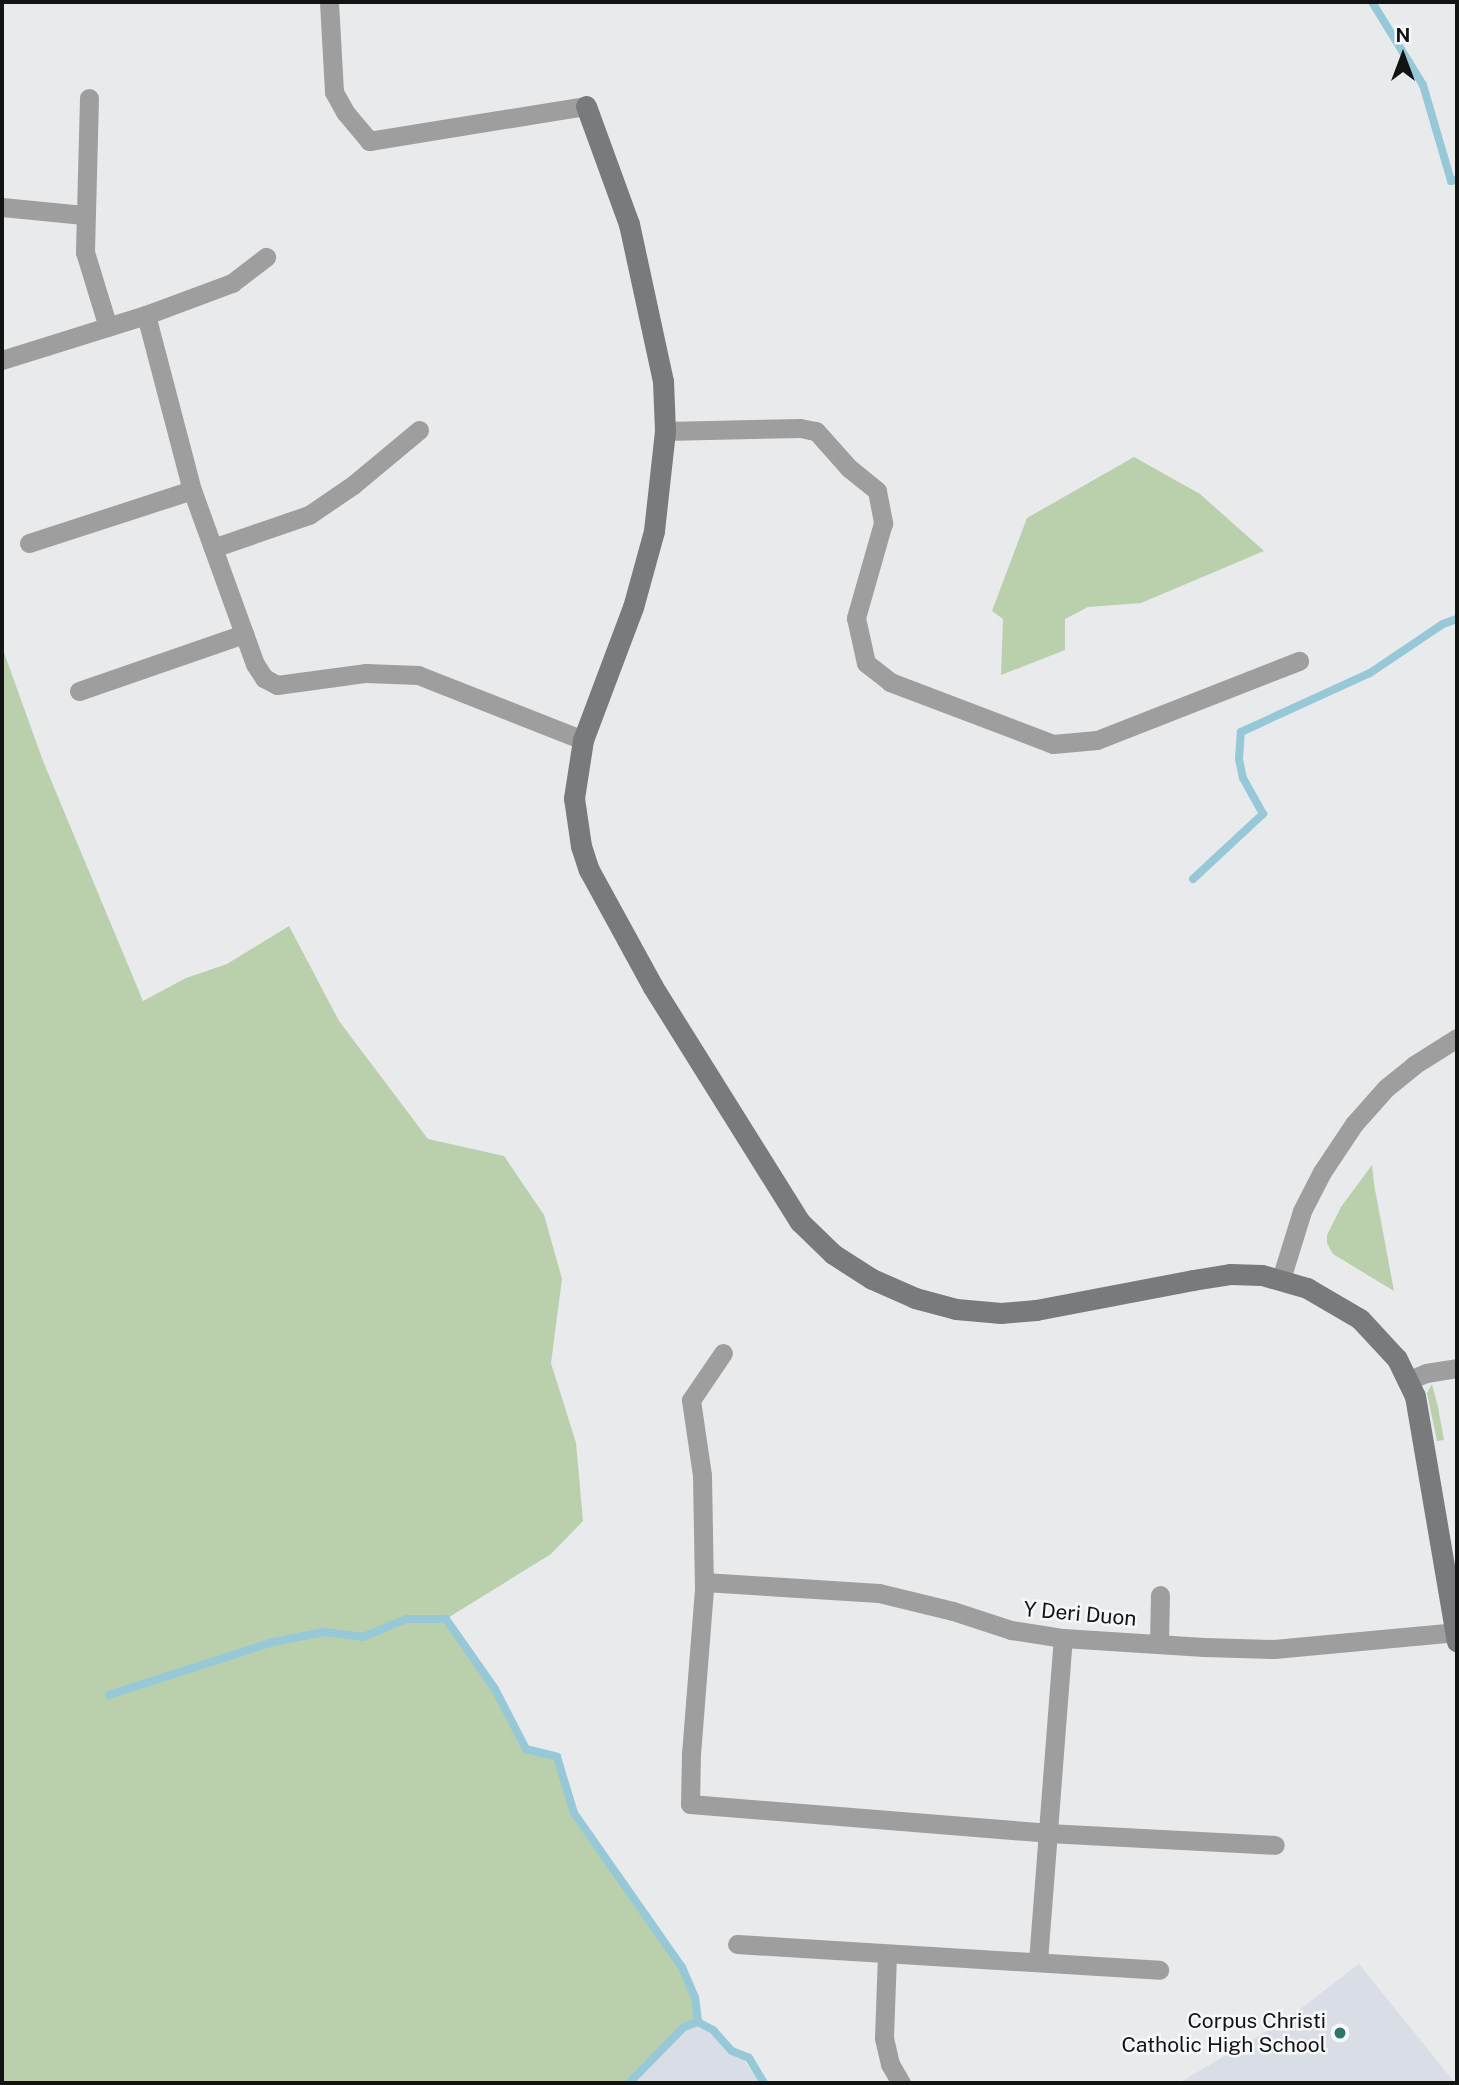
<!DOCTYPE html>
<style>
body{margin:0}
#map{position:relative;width:1459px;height:2085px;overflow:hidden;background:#e8eaec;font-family:"Public Sans",sans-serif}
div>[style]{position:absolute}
.built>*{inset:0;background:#d8dde6}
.green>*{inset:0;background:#bacfac}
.stream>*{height:8px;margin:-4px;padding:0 4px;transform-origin:4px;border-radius:4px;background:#96c8d8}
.street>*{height:19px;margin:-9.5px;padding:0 9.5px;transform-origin:9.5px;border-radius:9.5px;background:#9e9e9f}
.secondary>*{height:21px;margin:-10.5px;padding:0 10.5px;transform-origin:10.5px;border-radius:10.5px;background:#797a7b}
.dots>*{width:19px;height:19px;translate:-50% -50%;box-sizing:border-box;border:4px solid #f6f7f9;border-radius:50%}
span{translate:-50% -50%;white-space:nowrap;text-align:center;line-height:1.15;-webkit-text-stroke:5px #f6f7f9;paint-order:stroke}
.street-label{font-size:21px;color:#121313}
.poi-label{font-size:21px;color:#121313}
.right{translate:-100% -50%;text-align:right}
.frame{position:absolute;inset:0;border:4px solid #121313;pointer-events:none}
.north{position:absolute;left:1368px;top:21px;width:70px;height:70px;-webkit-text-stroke:5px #f6f7f9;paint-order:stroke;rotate:0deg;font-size:19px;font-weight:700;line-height:28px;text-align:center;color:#121313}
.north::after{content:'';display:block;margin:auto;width:24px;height:32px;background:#121313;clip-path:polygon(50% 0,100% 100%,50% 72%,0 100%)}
</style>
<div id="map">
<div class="built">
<i style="clip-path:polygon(1359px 1964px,1455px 2083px,1179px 2083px,1286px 2020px)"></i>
<i style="clip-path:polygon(695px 2022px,744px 2060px,760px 2083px,629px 2083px)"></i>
</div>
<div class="green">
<i style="clip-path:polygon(1134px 457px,1200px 494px,1264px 551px,1141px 603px,1088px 607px,1065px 619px,1065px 650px,1001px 675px,1003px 619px,992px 611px,1027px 518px)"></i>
<i style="clip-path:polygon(2px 647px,43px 761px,143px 1001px,186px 978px,227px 964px,289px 926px,339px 1021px,428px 1139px,504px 1156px,544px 1215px,562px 1279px,551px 1363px,576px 1443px,583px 1521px,551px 1554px,446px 1619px,495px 1689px,525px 1749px,557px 1757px,574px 1813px,682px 1967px,695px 1997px,698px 2022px,684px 2027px,629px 2083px,2px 2083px)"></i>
<i style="clip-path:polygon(1372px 1165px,1374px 1184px,1394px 1291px,1333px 1254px,1327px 1243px,1327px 1235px,1341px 1207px)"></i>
<i style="clip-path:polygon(1432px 1384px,1438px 1407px,1444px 1440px,1437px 1441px,1427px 1393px)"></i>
</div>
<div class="stream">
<i style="left:1372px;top:2px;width:97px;rotate:58.4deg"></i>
<i style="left:1423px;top:85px;width:100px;rotate:73.7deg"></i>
<i style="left:1451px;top:181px;width:6px;rotate:-9deg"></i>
<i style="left:1193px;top:879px;width:96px;rotate:-42.9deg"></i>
<i style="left:1263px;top:814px;width:41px;rotate:-119.1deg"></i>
<i style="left:1243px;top:778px;width:19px;rotate:-102deg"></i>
<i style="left:1239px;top:759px;width:27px;rotate:-86deg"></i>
<i style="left:1241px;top:732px;width:142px;rotate:-24.6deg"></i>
<i style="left:1370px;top:673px;width:88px;rotate:-33.9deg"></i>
<i style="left:1443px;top:624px;width:15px;rotate:-20deg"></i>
<i style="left:109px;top:1695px;width:172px;rotate:-17.9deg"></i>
<i style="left:273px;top:1642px;width:52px;rotate:-11.1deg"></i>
<i style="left:324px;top:1632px;width:39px;rotate:7deg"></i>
<i style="left:363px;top:1637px;width:47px;rotate:-22.7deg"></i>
<i style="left:406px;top:1619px;width:40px"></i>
<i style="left:446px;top:1619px;width:85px;rotate:55deg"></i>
<i style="left:495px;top:1689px;width:68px;rotate:62.7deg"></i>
<i style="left:526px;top:1749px;width:32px;rotate:14deg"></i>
<i style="left:557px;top:1757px;width:59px;rotate:73.1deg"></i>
<i style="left:574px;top:1813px;width:188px;rotate:55deg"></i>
<i style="left:682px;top:1967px;width:33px;rotate:67deg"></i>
<i style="left:695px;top:1997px;width:25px;rotate:83deg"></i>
<i style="left:629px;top:2083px;width:78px;rotate:-45.5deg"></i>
<i style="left:684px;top:2027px;width:15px;rotate:-20deg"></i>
<i style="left:698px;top:2022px;width:17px;rotate:28deg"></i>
<i style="left:713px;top:2030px;width:28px;rotate:48deg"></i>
<i style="left:732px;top:2051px;width:18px;rotate:22deg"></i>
<i style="left:749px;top:2058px;width:29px;rotate:59deg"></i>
</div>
<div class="street">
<i style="left:329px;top:2px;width:90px;rotate:86.8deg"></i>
<i style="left:334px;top:92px;width:23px;rotate:61deg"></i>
<i style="left:345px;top:112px;width:38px;rotate:50deg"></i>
<i style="left:369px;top:141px;width:220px;rotate:-9.2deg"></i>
<i style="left:89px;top:98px;width:154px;rotate:91.5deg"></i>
<i style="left:85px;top:252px;width:78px;rotate:73deg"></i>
<i style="left:2px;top:207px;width:82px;rotate:5.6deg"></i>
<i style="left:146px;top:315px;width:181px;rotate:75.3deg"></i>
<i style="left:192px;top:490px;width:185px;rotate:70.1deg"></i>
<i style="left:255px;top:664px;width:17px;rotate:57deg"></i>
<i style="left:264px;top:678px;width:15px;rotate:28deg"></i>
<i style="left:277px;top:685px;width:90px;rotate:-7.7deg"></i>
<i style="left:366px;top:673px;width:52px;rotate:2.2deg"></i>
<i style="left:418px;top:675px;width:177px;rotate:21.5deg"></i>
<i style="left:2px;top:360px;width:151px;rotate:-17.4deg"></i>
<i style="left:146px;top:315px;width:92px;rotate:-20.4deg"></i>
<i style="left:232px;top:283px;width:43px;rotate:-37.4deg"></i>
<i style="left:665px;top:431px;width:135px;rotate:-1.3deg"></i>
<i style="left:800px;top:428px;width:16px;rotate:11deg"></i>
<i style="left:816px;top:431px;width:50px;rotate:48.3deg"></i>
<i style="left:849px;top:468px;width:36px;rotate:39deg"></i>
<i style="left:877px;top:491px;width:33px;rotate:79deg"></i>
<i style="left:883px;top:523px;width:99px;rotate:105.9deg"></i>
<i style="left:856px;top:618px;width:46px;rotate:77.5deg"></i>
<i style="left:866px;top:663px;width:31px;rotate:38deg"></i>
<i style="left:890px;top:682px;width:174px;rotate:20.8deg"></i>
<i style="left:1053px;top:744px;width:44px;rotate:-5.2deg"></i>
<i style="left:1097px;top:740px;width:217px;rotate:-21.4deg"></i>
<i style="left:29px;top:543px;width:171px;rotate:-18deg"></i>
<i style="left:213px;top:548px;width:102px;rotate:-19deg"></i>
<i style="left:309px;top:515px;width:53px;rotate:-34.3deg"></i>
<i style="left:353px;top:485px;width:86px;rotate:-39.8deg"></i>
<i style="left:79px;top:691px;width:175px;rotate:-19.1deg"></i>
<i style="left:1281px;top:1279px;width:71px;rotate:-72.8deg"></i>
<i style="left:1302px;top:1211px;width:44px;rotate:-62.9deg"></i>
<i style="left:1322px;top:1172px;width:58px;rotate:-56.3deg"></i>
<i style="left:1354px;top:1124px;width:48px;rotate:-48.4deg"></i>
<i style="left:1386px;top:1088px;width:36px;rotate:-39deg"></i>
<i style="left:1414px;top:1065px;width:51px;rotate:-32.1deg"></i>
<i style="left:723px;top:1353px;width:57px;rotate:124.2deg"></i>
<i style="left:691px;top:1400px;width:76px;rotate:81.7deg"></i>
<i style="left:702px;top:1475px;width:114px;rotate:89deg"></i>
<i style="left:704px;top:1589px;width:165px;rotate:94.5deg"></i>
<i style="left:691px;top:1753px;width:51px;rotate:91.1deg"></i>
<i style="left:690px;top:1804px;width:359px;rotate:4.6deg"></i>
<i style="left:1048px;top:1833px;width:227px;rotate:3deg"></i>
<i style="left:1409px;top:1380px;width:18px;rotate:-22deg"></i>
<i style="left:1426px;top:1373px;width:31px;rotate:-9deg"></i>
<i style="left:704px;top:1582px;width:175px;rotate:3.6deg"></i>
<i style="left:879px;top:1593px;width:76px;rotate:13.7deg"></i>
<i style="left:953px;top:1611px;width:61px;rotate:18.1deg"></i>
<i style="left:1011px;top:1630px;width:53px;rotate:8.7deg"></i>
<i style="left:1063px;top:1638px;width:141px;rotate:3.7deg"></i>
<i style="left:1204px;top:1647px;width:70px;rotate:1.6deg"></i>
<i style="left:1274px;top:1649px;width:184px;rotate:-5.3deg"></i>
<i style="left:1159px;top:1643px;width:48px;rotate:-88.8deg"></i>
<i style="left:737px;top:1944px;width:423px;rotate:3.5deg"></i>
<i style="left:887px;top:1955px;width:83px;rotate:92.1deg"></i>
<i style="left:884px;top:2038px;width:27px;rotate:77deg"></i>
<i style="left:890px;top:2064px;width:22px;rotate:60deg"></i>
<i style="left:1038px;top:1961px;width:324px;rotate:-85.6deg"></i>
</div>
<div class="secondary">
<i style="left:586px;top:106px;width:126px;rotate:70deg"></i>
<i style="left:629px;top:224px;width:161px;rotate:77.8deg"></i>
<i style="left:663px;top:381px;width:50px;rotate:87.7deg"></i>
<i style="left:665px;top:431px;width:101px;rotate:96.3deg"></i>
<i style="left:654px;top:531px;width:79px;rotate:105.4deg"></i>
<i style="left:633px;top:607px;width:142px;rotate:110.6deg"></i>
<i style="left:583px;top:740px;width:59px;rotate:98.8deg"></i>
<i style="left:574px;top:798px;width:49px;rotate:81.7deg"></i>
<i style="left:581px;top:846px;width:25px;rotate:72deg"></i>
<i style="left:589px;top:870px;width:133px;rotate:61.3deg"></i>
<i style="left:653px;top:987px;width:277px;rotate:58deg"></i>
<i style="left:800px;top:1222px;width:46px;rotate:44.1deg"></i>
<i style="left:833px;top:1254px;width:46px;rotate:32.7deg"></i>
<i style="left:872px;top:1279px;width:47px;rotate:23.8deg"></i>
<i style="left:915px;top:1298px;width:42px;rotate:15deg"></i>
<i style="left:956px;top:1309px;width:45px;rotate:5.1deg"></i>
<i style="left:1001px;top:1313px;width:35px;rotate:-5deg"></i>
<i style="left:1036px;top:1310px;width:160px;rotate:-10.8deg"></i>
<i style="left:1193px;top:1280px;width:37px;rotate:-9deg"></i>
<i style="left:1230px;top:1274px;width:32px;rotate:2deg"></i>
<i style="left:1262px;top:1275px;width:47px;rotate:16.1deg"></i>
<i style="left:1307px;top:1288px;width:61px;rotate:30.3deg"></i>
<i style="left:1360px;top:1319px;width:54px;rotate:47.2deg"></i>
<i style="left:1397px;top:1359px;width:41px;rotate:64.1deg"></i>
<i style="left:1415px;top:1396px;width:249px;rotate:80.3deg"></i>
</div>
<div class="dots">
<i style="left:1340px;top:2033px;background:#2e756c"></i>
</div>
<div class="street-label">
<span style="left:1080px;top:1614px;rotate:5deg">Y Deri Duon</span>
</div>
<div class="poi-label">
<span class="right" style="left:1326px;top:2033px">Corpus Christi<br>Catholic High School</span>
</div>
<div class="frame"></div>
<div class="north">N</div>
</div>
